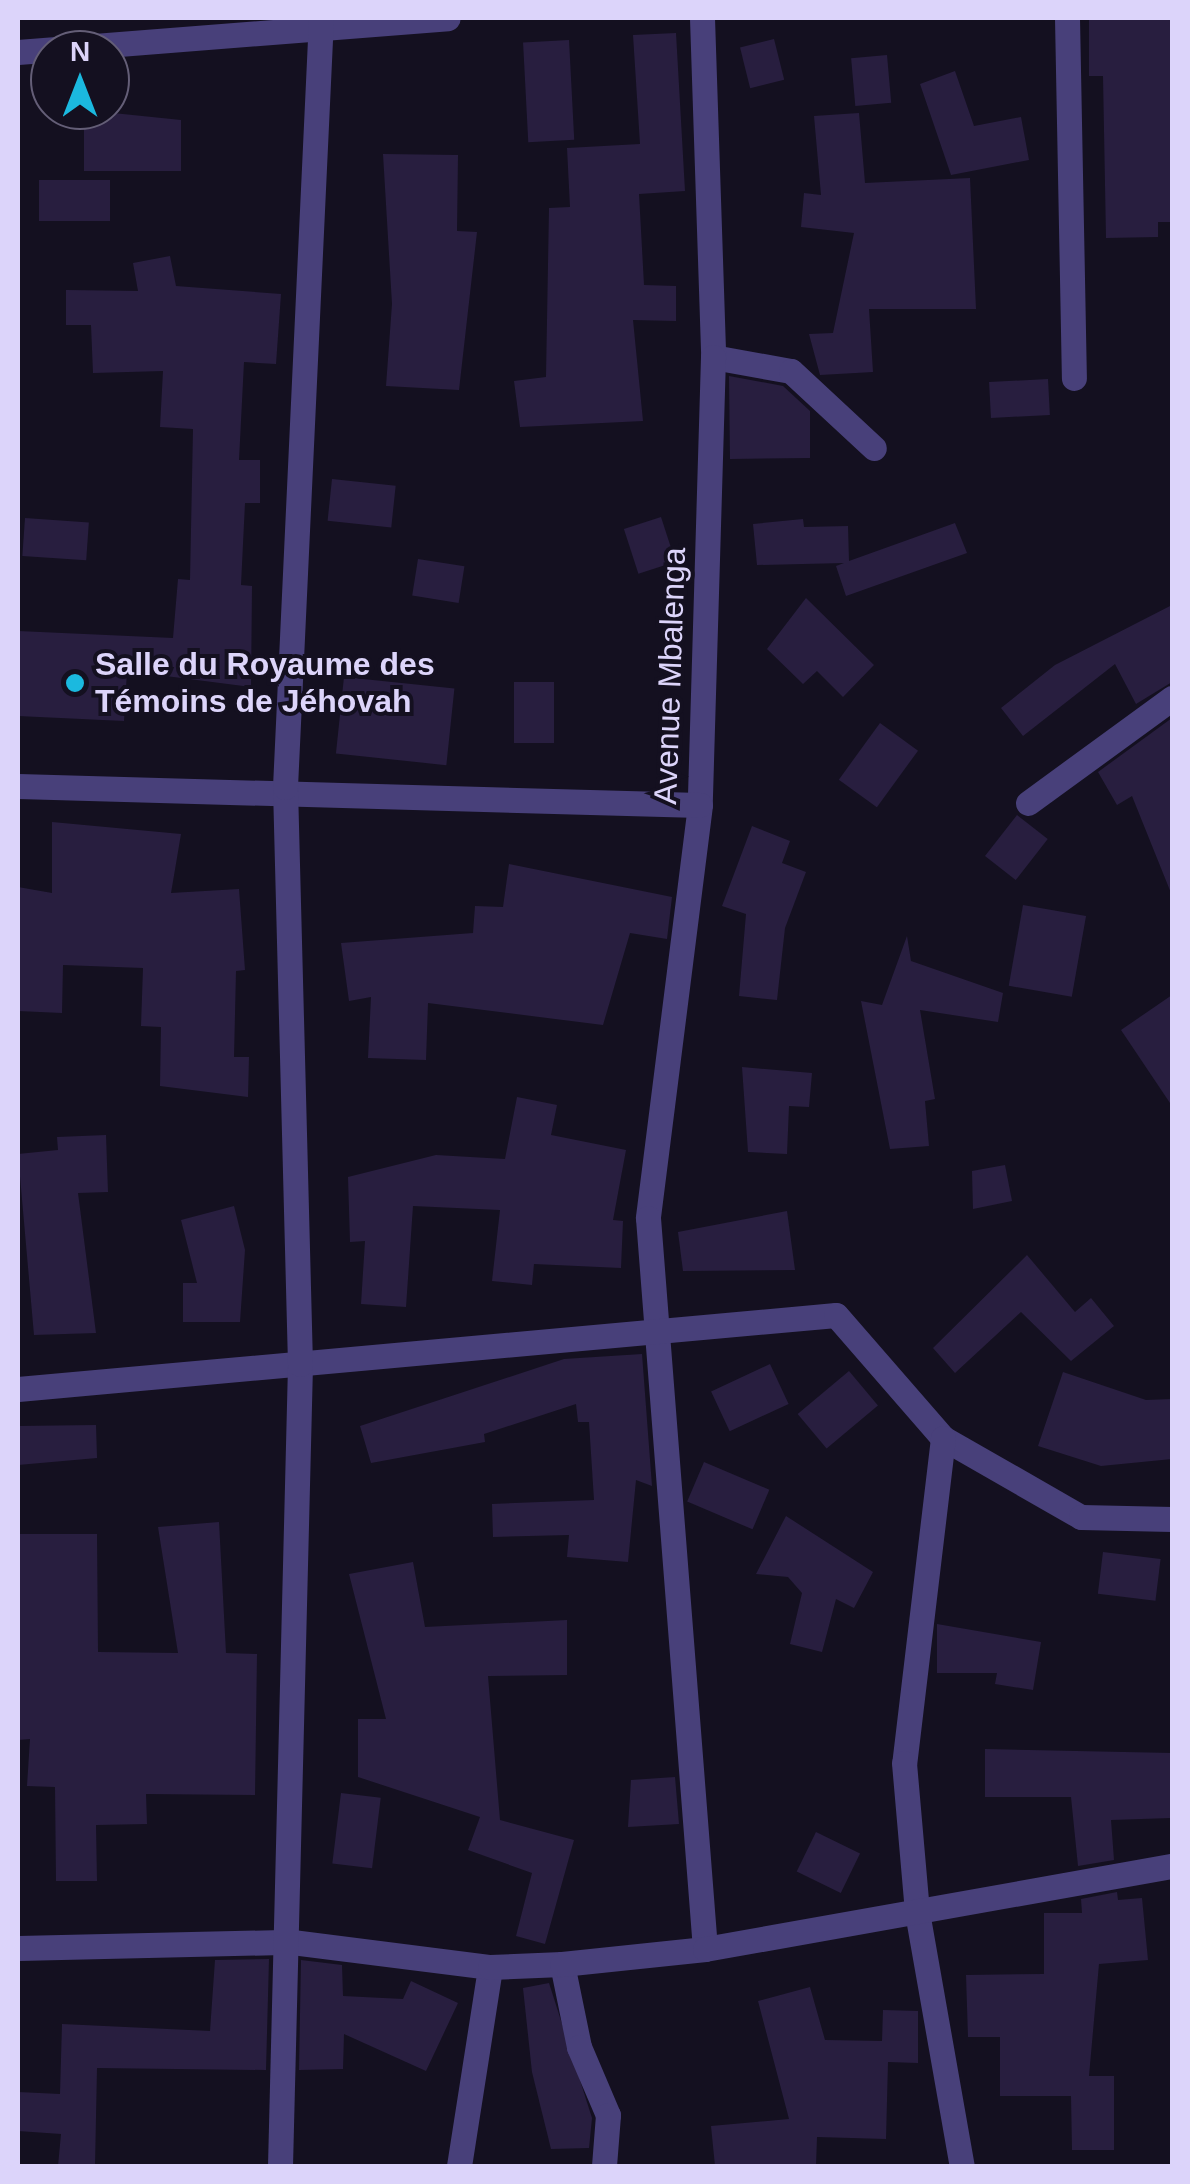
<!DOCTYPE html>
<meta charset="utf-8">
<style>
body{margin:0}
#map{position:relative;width:1190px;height:2184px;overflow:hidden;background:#141020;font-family:Arial,sans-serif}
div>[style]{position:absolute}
.building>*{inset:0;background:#281e3f;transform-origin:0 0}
.service>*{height:25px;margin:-12.5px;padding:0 12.5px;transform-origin:12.5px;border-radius:12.5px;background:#48407a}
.minor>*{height:25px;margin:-12.5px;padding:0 12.5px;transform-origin:12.5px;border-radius:12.5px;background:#48407a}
.dots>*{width:28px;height:28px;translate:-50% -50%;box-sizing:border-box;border:5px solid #141020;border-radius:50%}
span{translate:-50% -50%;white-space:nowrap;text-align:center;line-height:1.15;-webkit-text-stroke:8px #141020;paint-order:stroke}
.poi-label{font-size:32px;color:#dcd4fa;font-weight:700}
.left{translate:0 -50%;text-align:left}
.street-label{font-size:32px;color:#dcd4fa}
.frame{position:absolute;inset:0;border:20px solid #dcd4fa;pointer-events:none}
.north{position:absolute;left:30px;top:30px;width:100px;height:100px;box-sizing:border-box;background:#141020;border:2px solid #645e77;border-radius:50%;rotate:0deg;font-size:28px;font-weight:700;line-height:40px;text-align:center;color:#dcd4fa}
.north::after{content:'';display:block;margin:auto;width:35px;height:45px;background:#1bb9df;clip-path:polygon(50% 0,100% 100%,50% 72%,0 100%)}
</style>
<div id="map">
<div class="building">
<i style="clip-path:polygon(1089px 18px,1172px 18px,1172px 222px,1158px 222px,1158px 237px,1106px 238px,1103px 76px,1089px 76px)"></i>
<i style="clip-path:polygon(676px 33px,685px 191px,639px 194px,644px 285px,676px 286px,676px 321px,633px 320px,643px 421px,520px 427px,514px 381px,546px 377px,549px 208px,570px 207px,567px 148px,640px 144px,633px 35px)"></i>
<i style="left:774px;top:39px;width:42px;height:35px;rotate:76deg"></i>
<i style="left:569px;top:40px;width:100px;height:46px;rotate:87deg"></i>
<i style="left:887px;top:55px;width:48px;height:36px;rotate:85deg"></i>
<i style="clip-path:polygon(955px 71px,974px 126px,1021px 117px,1029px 160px,951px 175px,920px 84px)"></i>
<i style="clip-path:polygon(84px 110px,181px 120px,181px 171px,84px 171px)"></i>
<i style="clip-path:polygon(859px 113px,865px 183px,970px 178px,976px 309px,869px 309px,873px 372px,820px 375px,809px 334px,833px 333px,854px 233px,801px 227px,804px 193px,821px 195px,814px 116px)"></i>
<i style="clip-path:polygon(383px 154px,458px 155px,457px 231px,477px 232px,459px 390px,386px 386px,392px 304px)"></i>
<i style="left:39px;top:180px;width:71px;height:41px"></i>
<i style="clip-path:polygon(170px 256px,176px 286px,281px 294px,276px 364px,244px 362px,239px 460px,260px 460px,260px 503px,245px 503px,241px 585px,252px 586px,251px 687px,127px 671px,124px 721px,18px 716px,18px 631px,173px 638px,178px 579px,190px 580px,193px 429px,160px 427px,163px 371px,93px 373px,91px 325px,66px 325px,66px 290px,138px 291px,133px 263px)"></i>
<i style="clip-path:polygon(729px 376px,783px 386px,810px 411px,810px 458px,730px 459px)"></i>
<i style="left:1048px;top:379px;width:36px;height:59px;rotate:87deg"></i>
<i style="left:332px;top:479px;width:64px;height:42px;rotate:6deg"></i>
<i style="left:661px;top:517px;width:47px;height:39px;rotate:72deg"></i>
<i style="left:25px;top:518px;width:64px;height:38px;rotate:4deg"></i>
<i style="clip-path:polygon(803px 519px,804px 527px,848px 526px,849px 561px,955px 523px,967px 553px,846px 596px,836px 566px,844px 563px,757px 565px,753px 524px)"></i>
<i style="left:418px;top:559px;width:47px;height:37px;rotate:9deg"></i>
<i style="clip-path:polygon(806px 598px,874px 665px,843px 697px,817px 671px,803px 684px,767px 649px)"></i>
<i style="clip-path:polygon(1172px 605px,1172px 682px,1136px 704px,1115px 664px,1023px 736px,1001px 708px,1055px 665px)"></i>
<i style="left:344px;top:677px;width:111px;height:77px;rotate:6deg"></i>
<i style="left:514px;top:682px;width:40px;height:61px"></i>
<i style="clip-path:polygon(1172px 718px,1172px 893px,1171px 893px,1132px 796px,1117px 805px,1098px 772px)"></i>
<i style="left:880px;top:723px;width:47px;height:70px;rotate:36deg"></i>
<i style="left:1017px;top:815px;width:39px;height:52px;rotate:38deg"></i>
<i style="clip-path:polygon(52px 822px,181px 834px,171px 893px,239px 889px,245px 970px,236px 971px,234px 1057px,249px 1057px,248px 1097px,160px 1086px,161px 1027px,141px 1026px,143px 968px,63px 965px,62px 1013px,18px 1011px,18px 887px,52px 893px)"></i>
<i style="clip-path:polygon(752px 826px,790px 841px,782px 863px,806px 872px,785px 928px,777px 1000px,739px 996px,746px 914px,722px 906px)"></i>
<i style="clip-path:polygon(509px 864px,672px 897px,667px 939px,630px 933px,603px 1025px,428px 1003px,426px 1060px,368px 1058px,371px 997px,349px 1001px,341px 943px,473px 933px,475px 906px,503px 907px)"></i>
<i style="left:1023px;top:905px;width:64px;height:82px;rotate:10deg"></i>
<i style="clip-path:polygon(907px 936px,911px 961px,1003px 993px,998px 1022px,920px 1010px,935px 1099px,925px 1101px,929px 1146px,890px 1149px,861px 1001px,882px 1005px)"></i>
<i style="clip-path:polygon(1172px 995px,1172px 1106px,1121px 1030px)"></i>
<i style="clip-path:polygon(742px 1067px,812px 1073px,809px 1107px,789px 1106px,787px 1154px,748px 1152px)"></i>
<i style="clip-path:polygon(517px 1097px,557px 1105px,551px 1135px,626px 1150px,613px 1220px,623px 1221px,621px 1268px,534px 1264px,532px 1285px,492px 1281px,500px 1210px,413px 1206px,406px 1307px,361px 1304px,365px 1241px,350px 1242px,348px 1177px,436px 1155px,505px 1159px)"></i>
<i style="clip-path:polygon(106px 1135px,108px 1192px,78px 1193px,96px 1333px,34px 1335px,18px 1154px,58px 1150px,57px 1137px)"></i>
<i style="clip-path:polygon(1005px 1165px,1012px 1201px,973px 1209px,972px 1171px)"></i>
<i style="clip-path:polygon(234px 1206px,245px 1250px,240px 1322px,183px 1322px,183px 1283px,197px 1283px,181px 1220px)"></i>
<i style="clip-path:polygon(787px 1211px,795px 1270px,683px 1271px,678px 1232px)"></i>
<i style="clip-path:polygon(1027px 1255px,1075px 1312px,1091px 1298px,1114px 1326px,1071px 1361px,1021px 1312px,955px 1373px,933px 1348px)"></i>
<i style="clip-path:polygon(642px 1354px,652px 1486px,636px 1480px,628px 1562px,567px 1557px,569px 1535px,493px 1537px,492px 1504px,594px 1500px,589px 1422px,578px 1422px,576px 1404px,484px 1434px,485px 1442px,371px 1463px,360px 1426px,564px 1359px)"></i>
<i style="left:770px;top:1364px;width:44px;height:65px;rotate:65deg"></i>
<i style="left:849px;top:1371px;width:45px;height:67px;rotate:50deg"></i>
<i style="clip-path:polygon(1063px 1372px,1146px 1400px,1172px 1399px,1172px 1459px,1101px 1466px,1038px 1446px)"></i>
<i style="clip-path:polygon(96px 1425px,97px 1458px,18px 1465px,18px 1426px)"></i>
<i style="left:704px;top:1462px;width:71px;height:43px;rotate:23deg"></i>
<i style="clip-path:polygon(786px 1516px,873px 1572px,854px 1608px,836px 1599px,822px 1652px,790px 1644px,802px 1593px,788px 1577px,756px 1574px)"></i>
<i style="clip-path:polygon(219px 1522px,226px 1653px,257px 1654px,255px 1795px,146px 1794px,147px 1824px,96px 1825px,97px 1881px,56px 1881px,55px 1787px,27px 1786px,30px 1739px,18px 1740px,18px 1534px,97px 1534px,98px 1652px,178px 1653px,158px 1527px)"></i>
<i style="left:1103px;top:1552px;width:58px;height:42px;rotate:7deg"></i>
<i style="clip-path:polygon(413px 1562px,425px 1627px,567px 1620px,567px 1675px,488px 1676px,500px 1820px,574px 1840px,545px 1944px,516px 1936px,532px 1873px,468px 1850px,480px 1817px,358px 1777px,358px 1719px,386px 1719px,349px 1574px)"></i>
<i style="clip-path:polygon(937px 1624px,1041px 1642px,1033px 1690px,995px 1684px,997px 1673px,937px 1673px)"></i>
<i style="clip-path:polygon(985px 1749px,1172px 1753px,1171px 1818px,1111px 1820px,1114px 1860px,1078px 1866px,1071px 1797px,985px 1797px)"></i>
<i style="clip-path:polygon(675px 1777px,679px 1824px,628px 1827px,631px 1780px)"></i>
<i style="left:341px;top:1793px;width:40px;height:71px;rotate:7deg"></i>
<i style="left:816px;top:1832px;width:49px;height:44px;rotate:26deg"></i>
<i style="clip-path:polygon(1117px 1892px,1118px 1900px,1142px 1898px,1148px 1960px,1099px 1964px,1089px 2076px,1114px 2076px,1114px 2150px,1072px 2150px,1071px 2096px,1000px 2096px,1000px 2037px,968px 2037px,966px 1975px,1044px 1974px,1044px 1913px,1082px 1913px,1081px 1899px)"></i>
<i style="clip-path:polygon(269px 1959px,266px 2070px,97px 2068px,95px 2166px,58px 2166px,61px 2134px,18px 2131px,18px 2092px,60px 2094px,62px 2024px,210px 2031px,215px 1960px)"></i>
<i style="clip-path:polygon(301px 1960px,342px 1965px,343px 1996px,403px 1999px,411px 1981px,458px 2003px,426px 2071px,344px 2034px,343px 2069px,299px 2070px)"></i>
<i style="clip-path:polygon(549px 1983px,592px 2118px,589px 2148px,551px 2149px,532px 2072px,523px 1988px)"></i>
<i style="clip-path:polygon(810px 1987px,825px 2040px,882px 2041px,883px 2010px,918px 2011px,918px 2063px,888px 2062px,886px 2139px,817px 2137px,816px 2166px,715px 2166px,711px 2126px,789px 2119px,758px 2001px)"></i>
</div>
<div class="service">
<i style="left:713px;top:357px;width:79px;rotate:10.2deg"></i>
<i style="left:791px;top:371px;width:113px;rotate:42.9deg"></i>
<i style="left:1028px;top:803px;width:178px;rotate:-36.1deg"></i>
<i style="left:562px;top:1964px;width:85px;rotate:78.4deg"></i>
<i style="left:579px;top:2047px;width:74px;rotate:66.9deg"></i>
<i style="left:608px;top:2115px;width:51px;rotate:94.5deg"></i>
<i style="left:459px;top:2166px;width:201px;rotate:-81.1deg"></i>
</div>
<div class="minor">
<i style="left:702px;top:18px;width:339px;rotate:88.1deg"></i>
<i style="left:713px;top:357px;width:448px;rotate:91.7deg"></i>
<i style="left:700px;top:805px;width:416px;rotate:97.2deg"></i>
<i style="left:648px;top:1218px;width:733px;rotate:85.54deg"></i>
<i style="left:1067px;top:18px;width:360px;rotate:88.9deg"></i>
<i style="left:18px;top:52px;width:431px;rotate:-4.5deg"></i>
<i style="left:18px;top:786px;width:682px;rotate:1.6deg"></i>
<i style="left:18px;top:1389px;width:821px;rotate:-5.17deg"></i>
<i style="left:836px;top:1315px;width:163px;rotate:49deg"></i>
<i style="left:943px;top:1438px;width:159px;rotate:29.8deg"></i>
<i style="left:1081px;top:1517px;width:91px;rotate:1.3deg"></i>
<i style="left:943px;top:1438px;width:327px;rotate:96.8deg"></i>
<i style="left:904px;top:1763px;width:150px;rotate:85deg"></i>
<i style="left:917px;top:1912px;width:258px;rotate:80deg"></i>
<i style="left:18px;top:1948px;width:274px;rotate:-1.3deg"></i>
<i style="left:292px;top:1942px;width:200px;rotate:7.2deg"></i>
<i style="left:490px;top:1967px;width:72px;rotate:-2.4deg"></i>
<i style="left:562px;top:1964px;width:144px;rotate:-6deg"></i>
<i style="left:705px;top:1949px;width:474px;rotate:-10.1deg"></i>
<i style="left:280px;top:2166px;width:802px;rotate:-88.57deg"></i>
<i style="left:300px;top:1364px;width:577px;rotate:-91.49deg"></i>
<i style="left:285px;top:787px;width:770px;rotate:-87.32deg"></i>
</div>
<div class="dots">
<i style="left:75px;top:683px;background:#1bb9df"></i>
</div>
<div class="poi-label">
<span class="left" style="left:95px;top:683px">Salle du Royaume des<br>Témoins de Jéhovah</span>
</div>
<div class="street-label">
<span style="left:670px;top:676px;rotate:-88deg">Avenue Mbalenga</span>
</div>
<div class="frame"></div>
<div class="north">N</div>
</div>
